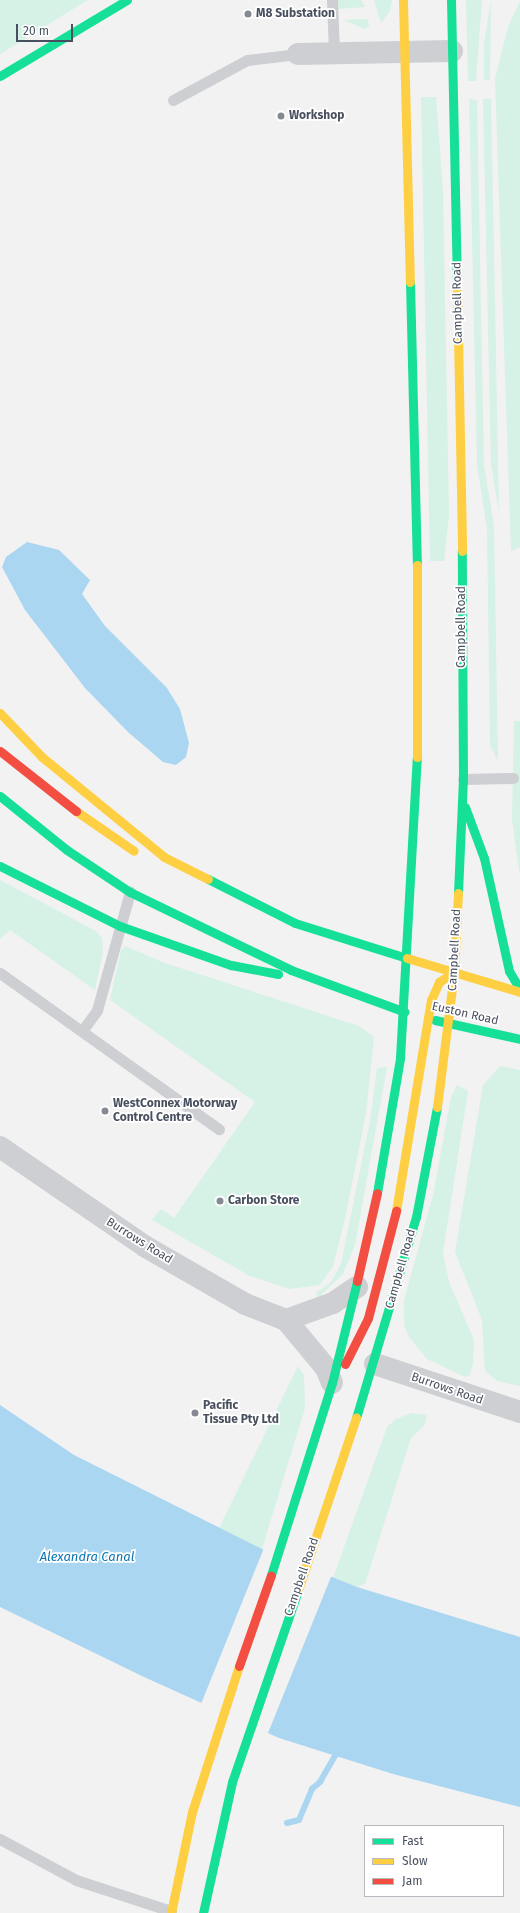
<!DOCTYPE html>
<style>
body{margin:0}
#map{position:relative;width:520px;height:1913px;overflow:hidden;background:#f2f2f2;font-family:"Fira Sans",sans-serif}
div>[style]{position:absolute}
.green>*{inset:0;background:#d6f1e5}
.water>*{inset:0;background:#aad6f1}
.pier>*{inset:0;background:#f2f2f2;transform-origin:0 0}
.stream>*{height:5.5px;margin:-2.75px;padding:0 2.75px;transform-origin:2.75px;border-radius:2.75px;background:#aad6f1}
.lane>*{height:11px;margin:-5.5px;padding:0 5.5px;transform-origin:5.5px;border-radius:5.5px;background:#cdcfd3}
.street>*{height:22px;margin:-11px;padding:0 11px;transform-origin:11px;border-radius:11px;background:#cdcfd3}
.fast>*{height:9px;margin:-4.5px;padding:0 4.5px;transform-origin:4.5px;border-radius:4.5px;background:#16e098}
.slow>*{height:9px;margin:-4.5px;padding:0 4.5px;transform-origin:4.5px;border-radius:4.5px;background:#ffcf43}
.jam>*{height:9px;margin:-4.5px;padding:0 4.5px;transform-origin:4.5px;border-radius:4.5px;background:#f24e42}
.dots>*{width:11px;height:11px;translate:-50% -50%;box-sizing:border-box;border:2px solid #fff;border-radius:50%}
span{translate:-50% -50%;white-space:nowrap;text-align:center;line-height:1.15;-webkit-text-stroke:3.5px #fff;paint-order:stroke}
.poi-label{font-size:12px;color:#48505f;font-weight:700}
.left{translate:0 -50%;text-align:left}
.street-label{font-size:12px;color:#48505f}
.water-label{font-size:13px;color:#0773b3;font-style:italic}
.legend{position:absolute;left:364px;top:1825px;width:140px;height:72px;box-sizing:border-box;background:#fff;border:1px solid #b6b9bf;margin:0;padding:5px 7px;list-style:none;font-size:12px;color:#48505f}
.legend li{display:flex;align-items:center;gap:8px;height:20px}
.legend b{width:20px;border:1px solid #b6b9bf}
.scale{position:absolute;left:16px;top:24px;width:57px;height:18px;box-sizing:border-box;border:2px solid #48505f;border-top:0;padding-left:5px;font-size:12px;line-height:14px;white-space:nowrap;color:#48505f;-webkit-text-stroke:3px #fff;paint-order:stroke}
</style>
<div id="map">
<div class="green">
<i style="clip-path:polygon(0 0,88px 0,0 54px)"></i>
<i style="clip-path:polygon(338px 0,361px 0,365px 7px,338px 9px)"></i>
<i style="clip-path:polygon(374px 0,392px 0,390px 11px,381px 23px)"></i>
<i style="clip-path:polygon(466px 0,482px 0,476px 81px,468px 81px)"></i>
<i style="clip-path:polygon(491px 0,490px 80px,484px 80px,484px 43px)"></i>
<i style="clip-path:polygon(520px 1px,520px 547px,511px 551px,495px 79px,508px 27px)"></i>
<i style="clip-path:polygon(368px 19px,369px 27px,364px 29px,344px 20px)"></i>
<i style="clip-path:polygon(421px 97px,436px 97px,443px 191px,449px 516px,444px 561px,430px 561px)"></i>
<i style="clip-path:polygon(469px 99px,477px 100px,484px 465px,494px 526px,498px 761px,490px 745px,487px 529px,477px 465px)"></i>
<i style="clip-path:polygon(483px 99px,491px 99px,499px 512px,491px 464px)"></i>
<i style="clip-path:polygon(514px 721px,520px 721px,520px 876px,512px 820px)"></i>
<i style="clip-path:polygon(0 880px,96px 931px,102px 938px,103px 952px,95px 990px,10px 930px,0 939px)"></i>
<i style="clip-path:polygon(125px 946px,165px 963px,359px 1026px,374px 1037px,366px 1113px,345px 1219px,333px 1266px,320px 1285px,289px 1289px,250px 1276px,152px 1220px,161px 1209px,174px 1218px,255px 1102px,110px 1000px,121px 950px)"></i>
<i style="clip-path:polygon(500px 1066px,520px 1070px,520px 1386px,497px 1381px,485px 1371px,482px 1320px,455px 1252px,483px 1085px)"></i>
<i style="clip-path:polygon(387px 1067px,355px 1245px,343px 1274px,318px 1298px,316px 1293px,331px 1282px,341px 1264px,370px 1121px,377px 1068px)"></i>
<i style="clip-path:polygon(457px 1085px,468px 1091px,443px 1253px,449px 1282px,474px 1340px,473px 1363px,470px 1375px,465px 1377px,427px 1359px,409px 1337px,404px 1325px,404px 1300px,433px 1195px,451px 1097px)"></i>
<i style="clip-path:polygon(298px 1366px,304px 1375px,305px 1408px,262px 1549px,219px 1528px)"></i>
<i style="clip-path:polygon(412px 1413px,427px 1415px,424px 1426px,411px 1438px,365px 1584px,357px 1587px,333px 1578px,387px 1427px,396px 1419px)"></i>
</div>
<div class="water">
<i style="clip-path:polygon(27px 542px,59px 550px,90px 580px,82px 594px,105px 626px,167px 688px,180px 709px,189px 743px,186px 757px,176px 765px,163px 762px,128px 732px,85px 688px,25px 610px,2px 567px,6px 557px)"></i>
<i style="clip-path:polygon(0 1405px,74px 1455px,262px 1549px,357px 1587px,520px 1637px,520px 1807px,393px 1774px,279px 1738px,144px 1677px,0 1607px)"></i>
</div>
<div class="pier">
<i style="left:264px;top:1548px;width:73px;height:170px;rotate:22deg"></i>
</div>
<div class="stream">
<i style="left:287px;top:1823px;width:12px;rotate:-14deg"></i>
<i style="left:299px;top:1820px;width:34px;rotate:-67deg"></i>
<i style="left:312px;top:1789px;width:11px;rotate:-41deg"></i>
<i style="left:320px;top:1782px;width:30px;rotate:-60deg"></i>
</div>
<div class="lane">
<i style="left:332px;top:0;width:53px;rotate:87.8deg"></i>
<i style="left:173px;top:100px;width:84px;rotate:-28.4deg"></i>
<i style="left:247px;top:60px;width:51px;rotate:-6.7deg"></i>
<i style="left:463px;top:779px;width:50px;rotate:-1.1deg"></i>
<i style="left:0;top:973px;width:269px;rotate:35.5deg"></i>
<i style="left:82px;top:1031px;width:26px;rotate:-54deg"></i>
<i style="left:97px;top:1010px;width:123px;rotate:-74.4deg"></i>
<i style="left:0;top:1839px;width:86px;rotate:28.3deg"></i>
<i style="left:76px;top:1880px;width:100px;rotate:18.1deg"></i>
</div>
<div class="street">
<i style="left:298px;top:54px;width:154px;rotate:-1.1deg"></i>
<i style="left:0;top:1147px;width:177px;rotate:34.4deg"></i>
<i style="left:146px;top:1247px;width:114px;rotate:29.9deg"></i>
<i style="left:245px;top:1304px;width:44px;rotate:21.3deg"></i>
<i style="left:286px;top:1320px;width:62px;rotate:50.2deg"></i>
<i style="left:326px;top:1368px;width:16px;rotate:68deg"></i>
<i style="left:286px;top:1320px;width:50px;rotate:-19.9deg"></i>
<i style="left:333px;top:1303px;width:29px;rotate:-34deg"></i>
<i style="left:375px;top:1364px;width:153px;rotate:18.3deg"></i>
</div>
<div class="fast">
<i style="left:451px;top:0;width:283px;rotate:88.8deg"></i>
<i style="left:0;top:76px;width:148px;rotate:-30.9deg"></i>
<i style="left:410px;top:282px;width:283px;rotate:88.6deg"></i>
<i style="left:0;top:796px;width:86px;rotate:38.9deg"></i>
<i style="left:67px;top:850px;width:76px;rotate:33.7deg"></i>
<i style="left:130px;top:892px;width:179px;rotate:25.8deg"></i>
<i style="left:291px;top:970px;width:121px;rotate:20.2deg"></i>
<i style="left:465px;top:807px;width:54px;rotate:69.6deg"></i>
<i style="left:484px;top:858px;width:116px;rotate:77.5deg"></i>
<i style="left:509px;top:971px;width:21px;rotate:59deg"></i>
<i style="left:0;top:866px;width:134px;rotate:26.6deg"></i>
<i style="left:120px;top:926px;width:118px;rotate:19.4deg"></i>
<i style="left:231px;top:965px;width:48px;rotate:10.8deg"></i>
<i style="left:208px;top:879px;width:97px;rotate:26.8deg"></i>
<i style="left:295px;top:923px;width:117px;rotate:17.4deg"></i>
<i style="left:458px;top:893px;width:114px;rotate:-87.5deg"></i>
<i style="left:463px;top:779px;width:228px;rotate:-90.3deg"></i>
<i style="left:435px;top:1020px;width:87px;rotate:12.6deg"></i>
<i style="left:377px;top:1193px;width:137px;rotate:-80.3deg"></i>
<i style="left:400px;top:1058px;width:301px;rotate:-86.8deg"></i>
<i style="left:356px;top:1418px;width:210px;rotate:-73.4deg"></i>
<i style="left:416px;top:1217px;width:112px;rotate:-79.2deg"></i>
<i style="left:271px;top:1575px;width:201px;rotate:-72.4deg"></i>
<i style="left:332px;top:1383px;width:105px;rotate:-76.2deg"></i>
<i style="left:203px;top:1913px;width:134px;rotate:-77.5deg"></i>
<i style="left:232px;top:1782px;width:203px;rotate:-71deg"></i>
</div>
<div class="slow">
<i style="left:403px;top:0;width:282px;rotate:88.6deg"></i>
<i style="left:457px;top:283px;width:268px;rotate:88.9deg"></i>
<i style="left:417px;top:565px;width:192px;rotate:90deg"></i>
<i style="left:0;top:713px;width:61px;rotate:46.3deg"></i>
<i style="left:42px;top:757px;width:158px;rotate:39.3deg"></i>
<i style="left:164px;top:857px;width:49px;rotate:26.6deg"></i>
<i style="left:76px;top:811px;width:70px;rotate:34.6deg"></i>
<i style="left:407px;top:958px;width:118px;rotate:16.7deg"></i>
<i style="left:437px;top:1107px;width:136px;rotate:-82.8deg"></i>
<i style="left:454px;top:972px;width:79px;rotate:-87.1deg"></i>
<i style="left:396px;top:1211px;width:214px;rotate:-80.6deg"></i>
<i style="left:431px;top:1000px;width:20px;rotate:-66deg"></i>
<i style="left:439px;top:982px;width:18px;rotate:-34deg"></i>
<i style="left:298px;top:1590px;width:182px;rotate:-71.4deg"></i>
<i style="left:171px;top:1913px;width:103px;rotate:-78.3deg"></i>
<i style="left:192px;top:1812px;width:153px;rotate:-72.2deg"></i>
</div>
<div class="jam">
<i style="left:0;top:751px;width:97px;rotate:38.3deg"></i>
<i style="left:357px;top:1281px;width:90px;rotate:-77.2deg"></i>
<i style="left:345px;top:1364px;width:51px;rotate:-63.4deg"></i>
<i style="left:368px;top:1318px;width:111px;rotate:-75.3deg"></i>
<i style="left:239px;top:1666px;width:96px;rotate:-70.6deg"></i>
</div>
<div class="dots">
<i style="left:248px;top:14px;background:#848992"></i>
<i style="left:281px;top:116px;background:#848992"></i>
<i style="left:105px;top:1111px;background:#848992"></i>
<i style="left:220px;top:1201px;background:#848992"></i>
<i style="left:195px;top:1413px;background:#848992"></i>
</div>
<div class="poi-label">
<span class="left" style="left:256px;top:14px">M8 Substation</span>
<span class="left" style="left:289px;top:116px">Workshop</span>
<span class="left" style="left:113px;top:1111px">WestConnex Motorway<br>Control Centre</span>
<span class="left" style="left:228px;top:1201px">Carbon Store</span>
<span class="left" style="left:203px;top:1413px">Pacific<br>Tissue Pty Ltd</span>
</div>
<div class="street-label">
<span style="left:458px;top:303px;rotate:-91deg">Campbell Road</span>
<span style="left:462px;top:627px;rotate:-90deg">Campbell Road</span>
<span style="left:455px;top:950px;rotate:-87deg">Campbell Road</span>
<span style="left:465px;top:1014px;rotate:13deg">Euston Road</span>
<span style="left:139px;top:1241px;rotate:32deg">Burrows Road</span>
<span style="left:401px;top:1269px;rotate:-74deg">Campbell Road</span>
<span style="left:447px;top:1389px;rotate:19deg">Burrows Road</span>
<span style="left:302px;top:1577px;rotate:-71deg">Campbell Road</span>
</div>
<div class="water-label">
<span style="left:87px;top:1557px">Alexandra Canal</span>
</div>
<ul class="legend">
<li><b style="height:5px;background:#16e098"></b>Fast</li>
<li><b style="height:5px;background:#ffcf43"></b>Slow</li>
<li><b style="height:5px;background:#f24e42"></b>Jam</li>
</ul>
<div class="scale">20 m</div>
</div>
